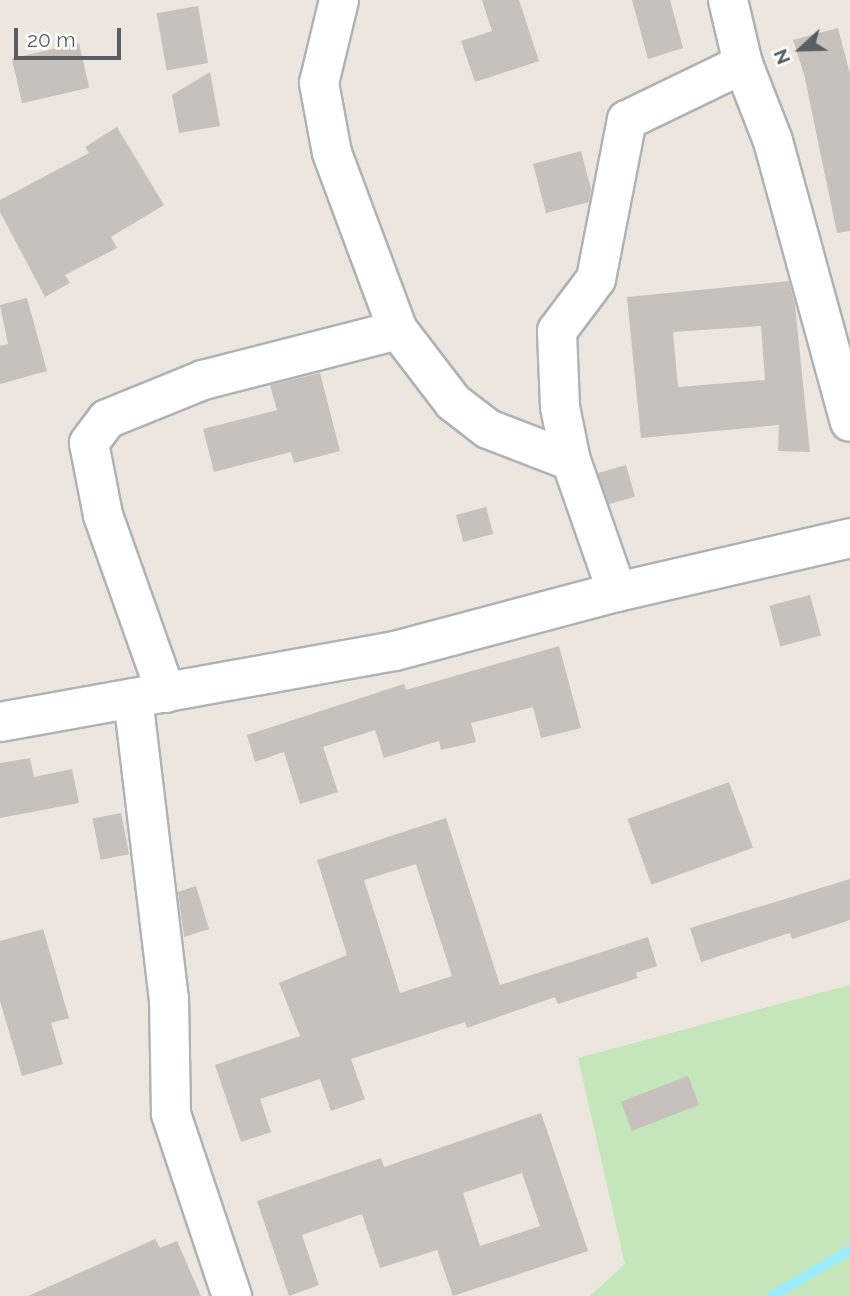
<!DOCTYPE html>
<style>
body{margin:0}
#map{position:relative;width:850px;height:1296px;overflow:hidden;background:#ece6df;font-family:Raleway,sans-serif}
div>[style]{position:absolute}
.green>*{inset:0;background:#c4e6ba}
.stream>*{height:10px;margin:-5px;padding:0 5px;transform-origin:5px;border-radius:5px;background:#9debff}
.building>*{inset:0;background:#c7c1bd;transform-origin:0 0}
.roads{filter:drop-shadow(2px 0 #adb3b6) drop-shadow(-2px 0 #adb3b6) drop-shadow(0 2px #adb3b6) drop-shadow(0 -2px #adb3b6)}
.street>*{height:38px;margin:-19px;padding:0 19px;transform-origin:19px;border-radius:19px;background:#fff}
span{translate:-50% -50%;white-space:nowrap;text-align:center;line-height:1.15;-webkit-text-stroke:5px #fff;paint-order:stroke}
.north{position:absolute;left:766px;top:14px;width:70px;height:70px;-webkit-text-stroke:5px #fff;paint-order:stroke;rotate:248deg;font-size:19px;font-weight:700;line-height:28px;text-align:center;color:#585e61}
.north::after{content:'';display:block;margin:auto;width:24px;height:32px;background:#585e61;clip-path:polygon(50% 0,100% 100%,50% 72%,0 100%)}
.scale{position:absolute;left:14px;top:28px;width:107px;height:32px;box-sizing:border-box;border:4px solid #585e61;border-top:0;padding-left:9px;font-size:21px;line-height:24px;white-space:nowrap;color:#585e61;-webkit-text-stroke:5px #fff;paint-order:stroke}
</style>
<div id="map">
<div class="green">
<i style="clip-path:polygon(850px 985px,850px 1296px,590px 1296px,625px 1264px,578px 1058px)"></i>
</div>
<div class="stream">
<i style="left:772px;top:1296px;width:91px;rotate:-30.5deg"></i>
</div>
<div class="building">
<i style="clip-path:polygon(482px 0,519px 0,539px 61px,475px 82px,461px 41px,492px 31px)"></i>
<i style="clip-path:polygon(632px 0,670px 0,683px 48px,648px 59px)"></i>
<i style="left:198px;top:6px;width:58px;height:42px;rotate:80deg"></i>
<i style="clip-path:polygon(838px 28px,850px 74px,850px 231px,837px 233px,804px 74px,793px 40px)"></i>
<i style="left:79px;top:43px;width:46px;height:69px;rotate:77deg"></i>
<i style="clip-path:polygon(210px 72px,220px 126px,179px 133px,172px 95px)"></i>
<i style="clip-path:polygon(117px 127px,164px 205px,111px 237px,117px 248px,65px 275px,70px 283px,45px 297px,0 212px,0 200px,89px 153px,85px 147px)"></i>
<i style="clip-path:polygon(581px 151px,591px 189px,589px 202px,546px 213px,533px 164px)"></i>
<i style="clip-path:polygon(evenodd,789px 281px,795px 305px,810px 452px,778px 451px,779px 425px,641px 438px,627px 297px,789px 281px,761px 326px,765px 380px,678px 387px,673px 332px,761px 326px)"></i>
<i style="clip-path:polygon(27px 298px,47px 371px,0 384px,0 346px,8px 344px,0 305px)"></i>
<i style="clip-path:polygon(320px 373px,340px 451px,294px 463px,291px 452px,214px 472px,203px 429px,277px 410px,270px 385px)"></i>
<i style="left:626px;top:465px;width:33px;height:29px;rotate:74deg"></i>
<i style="left:486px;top:507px;width:28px;height:31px;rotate:75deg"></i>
<i style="left:810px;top:595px;width:42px;height:42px;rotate:75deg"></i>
<i style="clip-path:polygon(559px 646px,581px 728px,541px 738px,533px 707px,471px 723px,476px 742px,441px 750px,439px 741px,384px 758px,375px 730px,323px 747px,338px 792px,300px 804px,284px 752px,255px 762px,247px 735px,404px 684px,406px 690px)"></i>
<i style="clip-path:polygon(30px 758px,34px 777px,72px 769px,79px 803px,0 818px,0 763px)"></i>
<i style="left:729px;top:782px;width:70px;height:108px;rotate:70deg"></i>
<i style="left:121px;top:813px;width:42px;height:29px;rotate:79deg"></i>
<i style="clip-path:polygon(evenodd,446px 818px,500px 985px,648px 937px,657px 966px,636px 973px,638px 978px,558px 1004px,555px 997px,467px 1028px,465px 1022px,351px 1059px,365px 1099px,331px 1111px,320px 1079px,260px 1099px,271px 1132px,241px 1142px,215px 1065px,300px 1036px,279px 983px,347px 955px,317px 860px,446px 818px,416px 864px,452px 976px,400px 993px,364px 880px,416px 864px)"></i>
<i style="clip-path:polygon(850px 879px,850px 920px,792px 939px,790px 933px,701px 962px,690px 928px)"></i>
<i style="clip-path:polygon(196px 886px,209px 929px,184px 937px,178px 892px)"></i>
<i style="clip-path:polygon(43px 929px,69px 1018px,51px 1023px,63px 1064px,22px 1076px,0 1001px,0 941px)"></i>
<i style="left:688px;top:1076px;width:31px;height:72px;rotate:69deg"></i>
<i style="clip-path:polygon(evenodd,541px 1113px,588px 1251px,453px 1296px,437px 1250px,380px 1268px,362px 1214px,302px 1235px,319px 1285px,289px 1296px,257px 1201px,381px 1158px,384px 1167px,541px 1113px,522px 1173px,540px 1226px,480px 1246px,463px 1193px,522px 1173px)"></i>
<i style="clip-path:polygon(155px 1239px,160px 1248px,177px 1241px,201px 1296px,28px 1296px)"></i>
</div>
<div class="roads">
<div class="street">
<i style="left:339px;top:0;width:85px;rotate:103.5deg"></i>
<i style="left:319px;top:83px;width:71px;rotate:79.5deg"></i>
<i style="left:332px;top:153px;width:189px;rotate:69.6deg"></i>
<i style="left:398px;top:330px;width:91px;rotate:52.6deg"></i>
<i style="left:453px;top:402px;width:44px;rotate:37.6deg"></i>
<i style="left:488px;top:429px;width:89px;rotate:21.1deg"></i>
<i style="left:728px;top:0;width:66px;rotate:76.8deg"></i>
<i style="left:743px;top:64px;width:83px;rotate:68.7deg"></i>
<i style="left:773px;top:141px;width:291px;rotate:74.7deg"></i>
<i style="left:617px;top:592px;width:139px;rotate:-109.3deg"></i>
<i style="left:571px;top:461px;width:55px;rotate:-101.5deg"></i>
<i style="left:560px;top:407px;width:76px;rotate:-92.3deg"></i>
<i style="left:557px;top:331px;width:65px;rotate:-53.1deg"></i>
<i style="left:596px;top:279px;width:162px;rotate:-79deg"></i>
<i style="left:627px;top:120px;width:129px;rotate:-25.8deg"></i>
<i style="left:166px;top:693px;width:189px;rotate:-109.5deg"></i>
<i style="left:103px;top:515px;width:73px;rotate:-101deg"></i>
<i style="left:89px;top:443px;width:30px;rotate:-53deg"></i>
<i style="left:107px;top:419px;width:104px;rotate:-22.1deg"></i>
<i style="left:203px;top:380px;width:201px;rotate:-14.4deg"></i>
<i style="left:133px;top:698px;width:302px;rotate:83.2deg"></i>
<i style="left:169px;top:998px;width:116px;rotate:89deg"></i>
<i style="left:171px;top:1114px;width:192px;rotate:71.5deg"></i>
<i style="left:0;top:722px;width:401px;rotate:-10.2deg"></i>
<i style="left:395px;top:651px;width:230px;rotate:-14.9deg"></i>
<i style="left:617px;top:592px;width:239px;rotate:-13deg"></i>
</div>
</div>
<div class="north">N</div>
<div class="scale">20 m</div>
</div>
